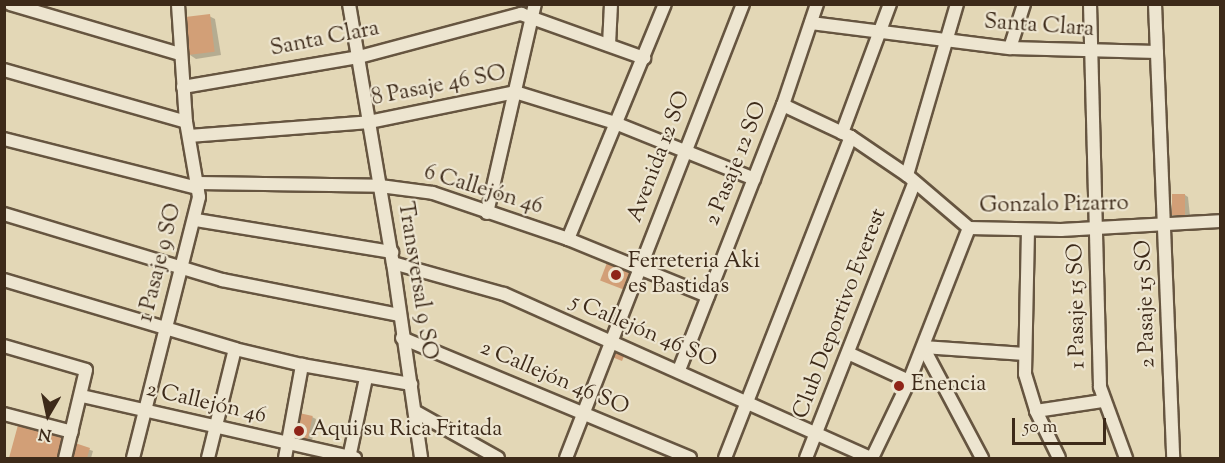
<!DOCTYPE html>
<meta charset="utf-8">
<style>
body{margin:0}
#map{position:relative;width:1225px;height:463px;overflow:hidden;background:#e3d7b6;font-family:"Sorts Mill Goudy",serif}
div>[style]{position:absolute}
.shadow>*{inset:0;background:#0003}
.building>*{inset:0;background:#d29f77;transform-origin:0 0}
.roads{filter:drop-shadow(2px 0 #665540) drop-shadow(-2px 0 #665540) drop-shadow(0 2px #665540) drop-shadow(0 -2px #665540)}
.street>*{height:12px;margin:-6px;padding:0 6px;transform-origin:6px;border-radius:6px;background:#ede5d0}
.dots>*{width:16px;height:16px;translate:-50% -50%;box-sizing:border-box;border:3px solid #ede5d0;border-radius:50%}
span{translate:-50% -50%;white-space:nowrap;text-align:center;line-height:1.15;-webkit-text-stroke:4.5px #ede5d0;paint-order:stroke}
.street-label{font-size:22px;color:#3d2a19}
.poi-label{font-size:22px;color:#3d2a19}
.left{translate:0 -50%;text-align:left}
.frame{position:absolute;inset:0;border:6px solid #3d2a19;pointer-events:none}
.north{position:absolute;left:18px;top:385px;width:60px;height:60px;-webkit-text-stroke:4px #ede5d0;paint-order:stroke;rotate:189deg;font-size:16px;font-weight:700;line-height:24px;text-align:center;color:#3d2a19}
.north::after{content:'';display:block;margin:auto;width:21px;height:27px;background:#3d2a19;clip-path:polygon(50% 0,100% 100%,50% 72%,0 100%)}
.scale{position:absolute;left:1012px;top:418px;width:94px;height:27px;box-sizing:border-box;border:3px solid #3d2a19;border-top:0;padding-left:8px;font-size:18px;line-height:21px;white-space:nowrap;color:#3d2a19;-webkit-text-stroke:4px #ede5d0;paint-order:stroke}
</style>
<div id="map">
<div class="shadow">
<i style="clip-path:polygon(209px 16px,215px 19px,221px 55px,196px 59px,190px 55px)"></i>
<i style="clip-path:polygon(1185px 195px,1188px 197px,1190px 216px,1179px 217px,1175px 214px)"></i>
<i style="clip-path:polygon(630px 270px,634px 273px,628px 290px,606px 282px)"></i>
<i style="clip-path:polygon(312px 417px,316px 419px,312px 441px,299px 438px)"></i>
<i style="clip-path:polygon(19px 427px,68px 458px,10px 458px)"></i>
<i style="clip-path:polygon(76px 445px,93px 451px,91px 458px,72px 458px)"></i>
</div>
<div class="building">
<i style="left:210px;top:14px;width:38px;height:27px;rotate:83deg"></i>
<i style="left:1172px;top:194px;width:13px;height:21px"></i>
<i style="left:608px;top:260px;width:25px;height:22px;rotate:21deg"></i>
<i style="clip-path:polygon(616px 346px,627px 349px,622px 361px,612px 357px)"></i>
<i style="left:299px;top:413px;width:14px;height:25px;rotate:12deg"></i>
<i style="clip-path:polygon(18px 425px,67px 439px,61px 458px,9px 458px)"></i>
<i style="clip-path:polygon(75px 443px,90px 448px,87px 458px,71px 458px)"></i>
</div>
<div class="roads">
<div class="street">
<i style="left:10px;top:4px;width:177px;rotate:16.4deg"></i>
<i style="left:349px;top:4px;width:263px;rotate:80.4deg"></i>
<i style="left:393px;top:263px;width:197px;rotate:81.8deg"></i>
<i style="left:1090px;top:4px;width:383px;rotate:88.5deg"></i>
<i style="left:1100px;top:387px;width:76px;rotate:69.9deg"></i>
<i style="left:1155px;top:4px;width:454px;rotate:87.7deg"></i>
<i style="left:811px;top:23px;width:201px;rotate:7.2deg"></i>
<i style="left:1010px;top:48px;width:147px;rotate:1.6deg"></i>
<i style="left:609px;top:45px;width:41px;rotate:-87.2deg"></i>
<i style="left:1010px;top:48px;width:46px;rotate:-72.3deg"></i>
<i style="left:4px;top:70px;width:189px;rotate:15.9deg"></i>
<i style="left:183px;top:87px;width:179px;rotate:-9.7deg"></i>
<i style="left:359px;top:57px;width:168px;rotate:-14.9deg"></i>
<i style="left:521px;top:14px;width:131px;rotate:19.7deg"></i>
<i style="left:783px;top:105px;width:75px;rotate:25.2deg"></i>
<i style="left:851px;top:137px;width:68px;rotate:34.2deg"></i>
<i style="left:907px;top:175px;width:82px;rotate:40.5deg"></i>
<i style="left:969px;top:228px;width:92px;rotate:1.2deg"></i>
<i style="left:1061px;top:230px;width:159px;rotate:-3.2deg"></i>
<i style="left:842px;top:133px;width:138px;rotate:-69.6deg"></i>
<i style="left:189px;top:136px;width:181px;rotate:-4.4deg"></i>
<i style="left:369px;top:122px;width:149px;rotate:-11.6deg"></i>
<i style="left:515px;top:92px;width:105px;rotate:17.2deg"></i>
<i style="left:615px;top:123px;width:150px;rotate:21.9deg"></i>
<i style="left:4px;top:139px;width:200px;rotate:14.2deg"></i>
<i style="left:907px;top:175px;width:178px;rotate:-73.7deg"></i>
<i style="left:198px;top:183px;width:182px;rotate:0.9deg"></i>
<i style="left:380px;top:186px;width:53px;rotate:7.5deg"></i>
<i style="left:433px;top:193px;width:143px;rotate:18.8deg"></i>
<i style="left:568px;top:239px;width:151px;rotate:22.2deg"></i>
<i style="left:487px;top:213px;width:214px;rotate:-77.1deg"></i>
<i style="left:4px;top:214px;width:228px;rotate:16.8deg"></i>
<i style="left:222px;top:280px;width:180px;rotate:11.2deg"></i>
<i style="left:196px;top:220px;width:199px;rotate:9.3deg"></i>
<i style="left:1028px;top:230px;width:144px;rotate:91.2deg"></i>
<i style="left:1025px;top:374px;width:39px;rotate:73deg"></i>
<i style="left:1036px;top:411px;width:52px;rotate:63.9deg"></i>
<i style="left:568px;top:239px;width:254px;rotate:-67.6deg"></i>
<i style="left:393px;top:263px;width:115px;rotate:15.6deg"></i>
<i style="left:504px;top:294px;width:401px;rotate:24.1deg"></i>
<i style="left:4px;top:280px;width:241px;rotate:16.6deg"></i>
<i style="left:235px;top:349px;width:69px;rotate:13.4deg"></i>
<i style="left:302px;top:365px;width:111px;rotate:9.9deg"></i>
<i style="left:402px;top:338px;width:312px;rotate:22.6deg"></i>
<i style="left:4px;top:346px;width:85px;rotate:16.3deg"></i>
<i style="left:86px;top:370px;width:90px;rotate:103.4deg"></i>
<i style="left:923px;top:347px;width:126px;rotate:62deg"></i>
<i style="left:923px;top:347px;width:102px;rotate:3.9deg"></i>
<i style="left:848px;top:353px;width:67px;rotate:24.7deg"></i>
<i style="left:679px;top:370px;width:285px;rotate:-68.6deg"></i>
<i style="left:783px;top:105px;width:107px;rotate:-71.4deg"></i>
<i style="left:82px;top:396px;width:280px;rotate:12.8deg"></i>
<i style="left:1036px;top:411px;width:67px;rotate:-8.6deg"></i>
<i style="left:416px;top:412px;width:94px;rotate:29.3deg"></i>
<i style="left:4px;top:414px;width:70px;rotate:14.8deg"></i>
<i style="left:133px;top:458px;width:269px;rotate:-75.8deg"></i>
<i style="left:199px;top:197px;width:76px;rotate:-99.8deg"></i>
<i style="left:186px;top:122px;width:118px;rotate:-93.9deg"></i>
<i style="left:208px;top:458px;width:112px;rotate:-76.1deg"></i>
<i style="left:285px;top:458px;width:95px;rotate:-79.6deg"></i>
<i style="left:349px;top:458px;width:82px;rotate:-78deg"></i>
<i style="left:566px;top:458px;width:487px;rotate:-68.7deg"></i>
<i style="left:725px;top:458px;width:345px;rotate:-68.6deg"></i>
<i style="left:806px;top:458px;width:295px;rotate:-68.5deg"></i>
<i style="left:872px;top:458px;width:85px;rotate:-64.3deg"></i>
<i style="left:909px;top:381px;width:164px;rotate:-68.6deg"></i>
</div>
</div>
<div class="dots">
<i style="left:616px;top:275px;background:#8f2418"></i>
<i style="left:899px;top:386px;background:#8f2418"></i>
<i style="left:299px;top:431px;background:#8f2418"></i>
</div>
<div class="street-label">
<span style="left:1039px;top:27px;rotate:4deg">Santa Clara</span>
<span style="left:325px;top:40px;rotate:-11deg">Santa Clara</span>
<span style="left:439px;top:87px;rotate:-11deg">8 Pasaje 46 SO</span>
<span style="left:660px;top:157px;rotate:-69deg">Avenida 12 SO</span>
<span style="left:737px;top:164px;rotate:-68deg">2 Pasaje 12 SO</span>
<span style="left:483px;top:191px;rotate:17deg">6 Callejón 46</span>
<span style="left:1054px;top:206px;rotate:-1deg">Gonzalo Pizarro</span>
<span style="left:161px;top:263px;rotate:-76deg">1 Pasaje 9 SO</span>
<span style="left:416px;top:281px;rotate:81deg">Transversal 9 SO</span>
<span style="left:1147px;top:304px;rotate:-92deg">2 Pasaje 15 SO</span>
<span style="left:1078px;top:306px;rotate:-91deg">1 Pasaje 15 SO</span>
<span style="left:841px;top:314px;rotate:-69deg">Club Deportivo Everest</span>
<span style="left:643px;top:332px;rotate:23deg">5 Callejón 46 SO</span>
<span style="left:554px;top:379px;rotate:23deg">2 Callejón 46 SO</span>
<span style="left:206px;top:404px;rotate:13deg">2 Callejón 46</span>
</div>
<div class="poi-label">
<span class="left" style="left:628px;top:275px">Ferreteria Aki<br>es Bastidas</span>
<span class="left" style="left:911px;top:386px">Enencia</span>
<span class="left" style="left:311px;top:431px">Aqui su Rica Fritada</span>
</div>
<div class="frame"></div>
<div class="north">N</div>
<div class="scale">50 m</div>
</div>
